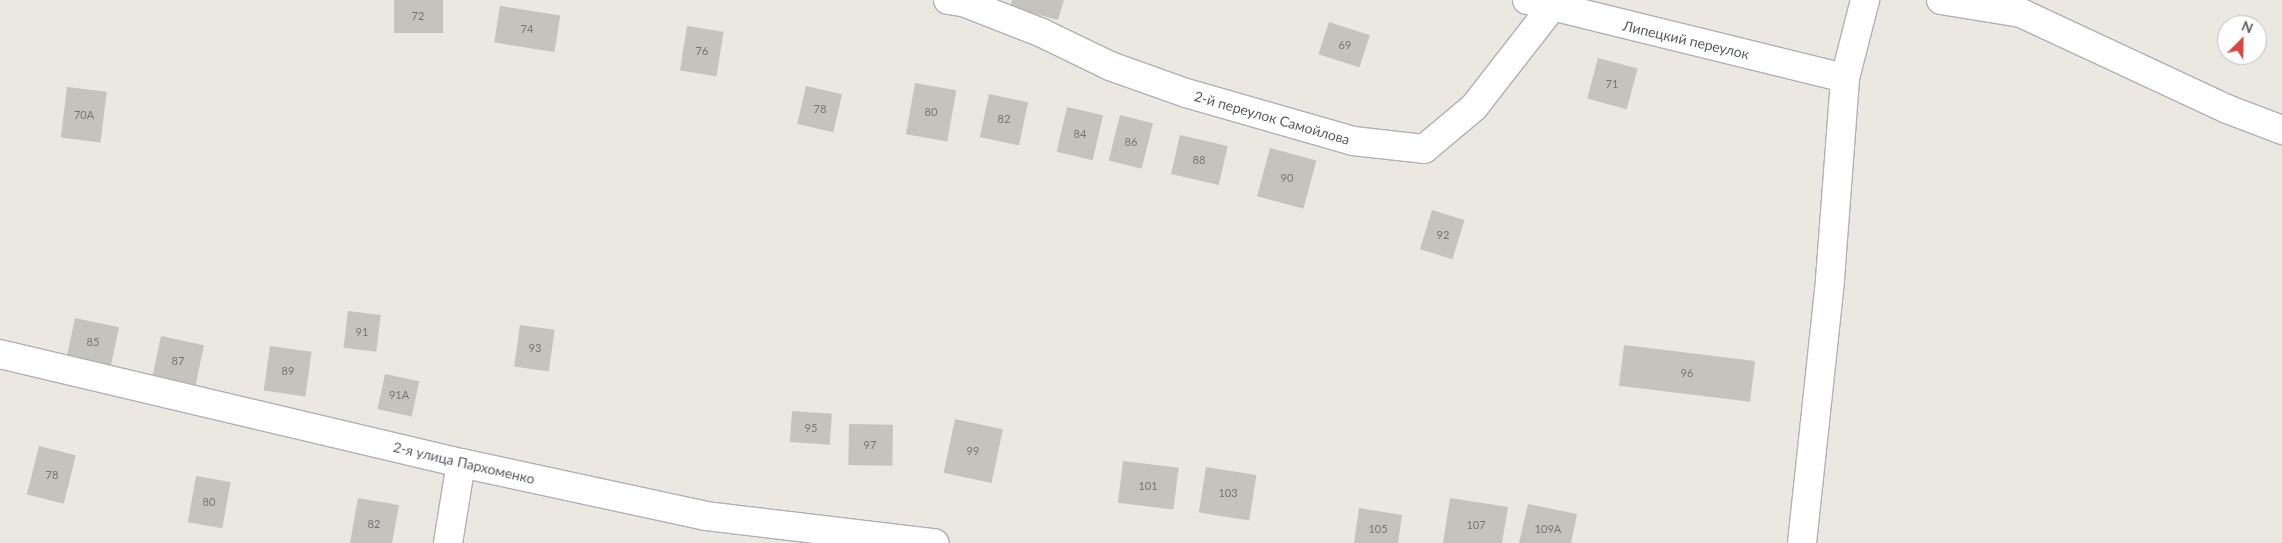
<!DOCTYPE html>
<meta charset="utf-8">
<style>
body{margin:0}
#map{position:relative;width:2282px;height:543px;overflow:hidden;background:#eae8e1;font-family:Lato,sans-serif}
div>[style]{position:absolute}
.building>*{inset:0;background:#c5c3be;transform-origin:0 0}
.roads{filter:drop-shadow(1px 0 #aeb1b5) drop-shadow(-1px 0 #aeb1b5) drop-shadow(0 1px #aeb1b5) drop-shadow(0 -1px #aeb1b5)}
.minor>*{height:28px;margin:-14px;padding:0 14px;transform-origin:14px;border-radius:14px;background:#fff}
span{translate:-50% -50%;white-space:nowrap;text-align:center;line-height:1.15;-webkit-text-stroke:5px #fff;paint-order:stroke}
.number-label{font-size:11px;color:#747678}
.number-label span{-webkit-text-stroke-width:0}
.street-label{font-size:14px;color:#595c60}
.north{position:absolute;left:2217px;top:15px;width:50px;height:50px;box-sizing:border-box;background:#fff;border:1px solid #bdbebf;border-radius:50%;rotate:23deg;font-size:14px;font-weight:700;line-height:20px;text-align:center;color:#595c60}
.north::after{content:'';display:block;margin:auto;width:18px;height:22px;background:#d14940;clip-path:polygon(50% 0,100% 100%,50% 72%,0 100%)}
</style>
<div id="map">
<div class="building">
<i style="left:394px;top:0;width:49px;height:33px"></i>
<i style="clip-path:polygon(1012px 0,1064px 0,1058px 20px,1010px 7px)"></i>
<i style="left:500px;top:6px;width:61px;height:37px;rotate:9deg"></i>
<i style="left:1329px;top:22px;width:43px;height:34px;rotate:18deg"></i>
<i style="left:687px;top:26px;width:37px;height:45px;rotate:9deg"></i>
<i style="left:1598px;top:58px;width:41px;height:42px;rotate:15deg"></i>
<i style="left:915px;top:83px;width:42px;height:52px;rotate:10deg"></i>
<i style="left:806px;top:86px;width:37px;height:39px;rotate:13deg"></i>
<i style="left:67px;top:87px;width:40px;height:51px;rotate:7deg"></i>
<i style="left:989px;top:94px;width:40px;height:44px;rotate:12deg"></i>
<i style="left:1067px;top:107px;width:37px;height:46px;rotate:13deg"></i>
<i style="left:1120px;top:115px;width:34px;height:47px;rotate:14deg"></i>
<i style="left:1180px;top:135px;width:49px;height:40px;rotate:13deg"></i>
<i style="left:1270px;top:148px;width:48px;height:50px;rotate:15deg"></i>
<i style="left:1432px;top:210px;width:34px;height:41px;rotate:17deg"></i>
<i style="left:348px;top:311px;width:33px;height:37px;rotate:7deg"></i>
<i style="left:75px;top:318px;width:45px;height:40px;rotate:12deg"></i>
<i style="left:520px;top:325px;width:35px;height:42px;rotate:8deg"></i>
<i style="left:161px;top:336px;width:44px;height:42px;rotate:12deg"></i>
<i style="left:1624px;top:345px;width:132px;height:41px;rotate:7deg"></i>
<i style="left:270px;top:346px;width:42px;height:45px;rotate:8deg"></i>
<i style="left:385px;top:374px;width:35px;height:36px;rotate:12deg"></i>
<i style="left:792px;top:411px;width:40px;height:31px;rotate:4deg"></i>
<i style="left:955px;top:419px;width:49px;height:55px;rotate:12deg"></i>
<i style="left:849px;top:424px;width:44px;height:41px;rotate:1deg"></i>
<i style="left:39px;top:446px;width:38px;height:50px;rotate:14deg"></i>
<i style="left:1123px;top:461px;width:56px;height:42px;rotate:7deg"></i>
<i style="left:1206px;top:467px;width:51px;height:46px;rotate:9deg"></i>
<i style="left:196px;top:476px;width:35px;height:47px;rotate:10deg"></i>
<i style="clip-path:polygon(358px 498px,399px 505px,392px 543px,350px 543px)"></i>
<i style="clip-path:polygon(1450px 498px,1508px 507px,1502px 543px,1443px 543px)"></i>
<i style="clip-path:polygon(1528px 504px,1577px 514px,1571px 543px,1519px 543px)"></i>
<i style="clip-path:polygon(1359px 508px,1402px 515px,1398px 543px,1354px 543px)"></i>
</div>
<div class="roads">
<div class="minor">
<i style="left:948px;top:0;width:15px;rotate:8deg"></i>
<i style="left:963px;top:2px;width:85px;rotate:21.4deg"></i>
<i style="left:1042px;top:33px;width:76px;rotate:25.9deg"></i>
<i style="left:1110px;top:66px;width:81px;rotate:19.6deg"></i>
<i style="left:1186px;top:93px;width:174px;rotate:16deg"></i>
<i style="left:1353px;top:141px;width:71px;rotate:6.4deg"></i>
<i style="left:1424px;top:149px;width:65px;rotate:-40deg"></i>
<i style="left:1474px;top:107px;width:125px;rotate:-52.1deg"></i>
<i style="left:1527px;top:0;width:327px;rotate:13.8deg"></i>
<i style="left:1941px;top:0;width:81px;rotate:9.2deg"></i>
<i style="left:2021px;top:13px;width:227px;rotate:25deg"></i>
<i style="left:2227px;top:109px;width:59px;rotate:20.9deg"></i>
<i style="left:0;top:354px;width:474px;rotate:13.3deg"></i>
<i style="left:461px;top:463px;width:251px;rotate:12.2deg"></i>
<i style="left:706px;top:516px;width:230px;rotate:6.8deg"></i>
<i style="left:448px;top:543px;width:81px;rotate:-80.8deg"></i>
<i style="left:1802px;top:543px;width:265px;rotate:-83.9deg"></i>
<i style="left:1830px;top:279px;width:202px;rotate:-85.7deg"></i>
<i style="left:1845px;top:78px;width:81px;rotate:-75.6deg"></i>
</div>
</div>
<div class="number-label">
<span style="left:418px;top:16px">72</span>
<span style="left:527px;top:29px">74</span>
<span style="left:1345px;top:45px">69</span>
<span style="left:702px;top:51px">76</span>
<span style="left:1612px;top:84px">71</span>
<span style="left:820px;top:109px">78</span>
<span style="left:931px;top:112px">80</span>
<span style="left:84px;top:115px">70А</span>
<span style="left:1004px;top:119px">82</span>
<span style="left:1080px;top:134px">84</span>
<span style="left:1131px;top:142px">86</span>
<span style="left:1199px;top:160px">88</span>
<span style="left:1287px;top:178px">90</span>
<span style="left:1443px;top:235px">92</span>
<span style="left:362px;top:332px">91</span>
<span style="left:93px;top:342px">85</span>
<span style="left:535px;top:348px">93</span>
<span style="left:178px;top:361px">87</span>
<span style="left:288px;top:371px">89</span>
<span style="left:1687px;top:373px">96</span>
<span style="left:399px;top:395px">91А</span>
<span style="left:811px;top:428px">95</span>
<span style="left:870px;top:445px">97</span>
<span style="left:973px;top:451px">99</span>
<span style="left:52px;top:475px">78</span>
<span style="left:1148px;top:486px">101</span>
<span style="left:1228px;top:493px">103</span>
<span style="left:209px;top:502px">80</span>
<span style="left:374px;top:524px">82</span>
<span style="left:1476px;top:525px">107</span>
<span style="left:1378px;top:529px">105</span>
<span style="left:1548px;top:529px">109А</span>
</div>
<div class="street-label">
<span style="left:1686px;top:40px;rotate:13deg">Липецкий переулок</span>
<span style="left:1272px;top:118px;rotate:16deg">2-й переулок Самойлова</span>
<span style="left:464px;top:463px;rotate:13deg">2-я улица Пархоменко</span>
</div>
<div class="north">N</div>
</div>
